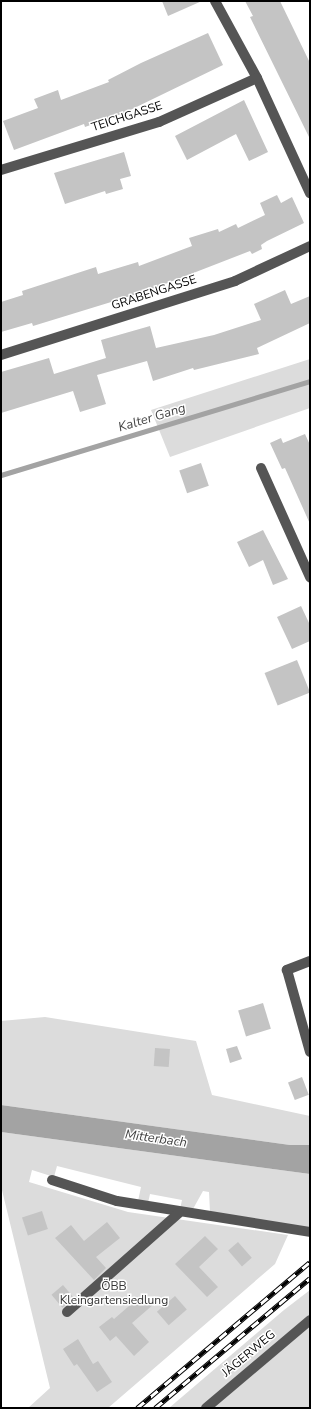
<!DOCTYPE html>
<meta charset="utf-8">
<style>
body{margin:0}
#map{position:relative;width:311px;height:1409px;overflow:hidden;background:#fff;font-family:"Nunito Sans",sans-serif}
div>[style]{position:absolute}
.green>*{inset:0;background:#dcdcdc}
.water>*{inset:0;background:#a3a3a3}
.stream>*{height:4.5px;margin:-2.25px;padding:0 2.25px;transform-origin:2.25px;border-radius:2.25px;background:#a3a3a3}
.building>*{inset:0;background:#c4c4c4;transform-origin:0 0}
.minor>*{height:10px;margin:-5px;padding:0 5px;transform-origin:5px;border-radius:5px;background:#555}
.rail>*{height:4.5px;margin-top:-2.25px;transform-origin:0;background:repeating-linear-gradient(90deg,#fff 0 9px,#000 0 18px);box-sizing:border-box;border-block:1px solid #000}
span{translate:-50% -50%;white-space:nowrap;text-align:center;line-height:1.15;-webkit-text-stroke:3px #fff;paint-order:stroke}
.street-label{font-size:12px;color:#000}
.park-label{font-size:12px;color:#333}
.water-label{font-size:13px;color:#444;font-style:italic}
.frame{position:absolute;inset:0;border:2px solid #000;pointer-events:none}
</style>
<div id="map">
<div class="green">
<i style="clip-path:polygon(310px 359px,310px 408px,170px 457px,151px 410px)"></i>
<i style="clip-path:polygon(45px 1017px,196px 1041px,212px 1095px,310px 1116px,310px 1145px,290px 1145px,1px 1105px,1px 1021px)"></i>
<i style="clip-path:polygon(1px 1132px,310px 1174px,310px 1229px,210px 1212px,209px 1192px,203px 1191px,193px 1209px,180px 1209px,182px 1200px,150px 1194px,148px 1203px,138px 1201px,141px 1187px,57px 1166px,54px 1177px,32px 1170px,29px 1182px,128px 1212px,288px 1235px,275px 1264px,108px 1408px,28px 1408px,50px 1388px,1px 1186px)"></i>
<i style="clip-path:polygon(310px 1290px,310px 1408px,169px 1408px,284px 1310px)"></i>
</div>
<div class="water">
<i style="clip-path:polygon(1px 1105px,290px 1145px,310px 1145px,310px 1174px,1px 1132px)"></i>
</div>
<div class="stream">
<i style="left:1px;top:475px;width:323px;rotate:-16.9deg"></i>
</div>
<div class="building">
<i style="clip-path:polygon(162px 1px,202px 1px,168px 16px)"></i>
<i style="clip-path:polygon(245px 1px,280px 1px,310px 63px,310px 139px,250px 17px,253px 16px)"></i>
<i style="clip-path:polygon(208px 33px,223px 65px,124px 113px,85px 127px,84px 124px,14px 150px,3px 121px,38px 108px,34px 99px,58px 90px,61px 100px,109px 82px,108px 80px,141px 63px)"></i>
<i style="clip-path:polygon(244px 100px,268px 152px,249px 161px,236px 134px,187px 160px,175px 136px)"></i>
<i style="clip-path:polygon(124px 152px,131px 176px,120px 179px,123px 189px,106px 194px,105px 191px,65px 204px,54px 173px)"></i>
<i style="clip-path:polygon(277px 195px,281px 203px,292px 197px,304px 223px,267px 241px,261px 245px,262px 249px,252px 254px,250px 251px,147px 291px,33px 326px,32px 323px,1px 332px,1px 302px,23px 295px,22px 291px,96px 267px,98px 274px,138px 262px,139px 266px,192px 246px,189px 238px,218px 229px,219px 232px,236px 224px,238px 228px,265px 215px,260px 203px)"></i>
<i style="clip-path:polygon(285px 290px,291px 304px,310px 296px,310px 323px,257px 348px,259px 354px,194px 370px,193px 368px,153px 381px,147px 361px,97px 375px,106px 404px,80px 412px,73px 391px,1px 413px,1px 372px,49px 358px,54px 374px,106px 358px,101px 340px,150px 326px,156px 348px,214px 335px,261px 320px,254px 304px)"></i>
<i style="clip-path:polygon(305px 434px,310px 445px,310px 524px,285px 468px,282px 469px,270px 443px,281px 438px,283px 443px)"></i>
<i style="left:201px;top:463px;width:24px;height:23px;rotate:71deg"></i>
<i style="clip-path:polygon(263px 530px,288px 579px,273px 585px,263px 560px,249px 567px,237px 542px)"></i>
<i style="clip-path:polygon(301px 606px,310px 625px,310px 641px,292px 649px,277px 617px)"></i>
<i style="left:297px;top:660px;width:35px;height:35px;rotate:68deg"></i>
<i style="left:263px;top:1003px;width:27px;height:26px;rotate:73deg"></i>
<i style="clip-path:polygon(237px 1046px,242px 1059px,230px 1063px,226px 1049px)"></i>
<i style="left:155px;top:1048px;width:15px;height:18px;rotate:4deg"></i>
<i style="left:302px;top:1077px;width:19px;height:15px;rotate:69deg"></i>
<i style="left:42px;top:1211px;width:19px;height:21px;rotate:72deg"></i>
<i style="clip-path:polygon(107px 1222px,120px 1238px,96px 1257px,106px 1268px,94px 1280px,55px 1238px,71px 1225px,84px 1241px)"></i>
<i style="clip-path:polygon(205px 1236px,218px 1249px,199px 1267px,218px 1287px,207px 1297px,175px 1264px)"></i>
<i style="left:238px;top:1242px;width:21px;height:13px;rotate:49deg"></i>
<i style="left:63px;top:1285px;width:17px;height:15px;rotate:50deg"></i>
<i style="clip-path:polygon(144px 1293px,154px 1304px,132px 1323px,149px 1342px,134px 1356px,116px 1336px,110px 1341px,99px 1327px,112px 1317px,114px 1319px)"></i>
<i style="left:175px;top:1296px;width:18px;height:24px;rotate:49deg"></i>
<i style="clip-path:polygon(78px 1339px,93px 1364px,98px 1361px,112px 1382px,97px 1392px,77px 1364px,74px 1366px,63px 1349px)"></i>
</div>
<div class="minor">
<i style="left:215px;top:1px;width:88px;rotate:61.4deg"></i>
<i style="left:257px;top:78px;width:127px;rotate:65.3deg"></i>
<i style="left:1px;top:170px;width:165px;rotate:-16.9deg"></i>
<i style="left:159px;top:122px;width:107px;rotate:-24.2deg"></i>
<i style="left:1px;top:355px;width:245px;rotate:-17.5deg"></i>
<i style="left:235px;top:281px;width:83px;rotate:-25deg"></i>
<i style="left:261px;top:468px;width:120px;rotate:65.8deg"></i>
<i style="left:310px;top:961px;width:25px;rotate:159deg"></i>
<i style="left:287px;top:970px;width:85px;rotate:74.3deg"></i>
<i style="left:52px;top:1180px;width:68px;rotate:17.9deg"></i>
<i style="left:117px;top:1201px;width:195px;rotate:9.1deg"></i>
<i style="left:67px;top:1312px;width:149px;rotate:-41.5deg"></i>
<i style="left:206px;top:1408px;width:136px;rotate:-40.2deg"></i>
</div>
<div class="rail">
<i style="left:137px;top:1408px;width:226px;rotate:-40.2deg"></i>
<i style="left:155px;top:1408px;width:202px;rotate:-40deg"></i>
</div>
<div class="street-label">
<span style="left:127px;top:117px;rotate:-18deg">TEICHGASSE</span>
<span style="left:154px;top:293px;rotate:-18deg">GRABENGASSE</span>
<span style="left:249px;top:1354px;rotate:-40deg">JÄGERWEG</span>
</div>
<div class="park-label">
<span style="left:114px;top:1294px">ÖBB<br>Kleingartensiedlung</span>
</div>
<div class="water-label">
<span style="left:152px;top:418px;rotate:-17deg">Kalter Gang</span>
<span style="left:156px;top:1139px;rotate:8deg">Mitterbach</span>
</div>
<div class="frame"></div>
</div>
